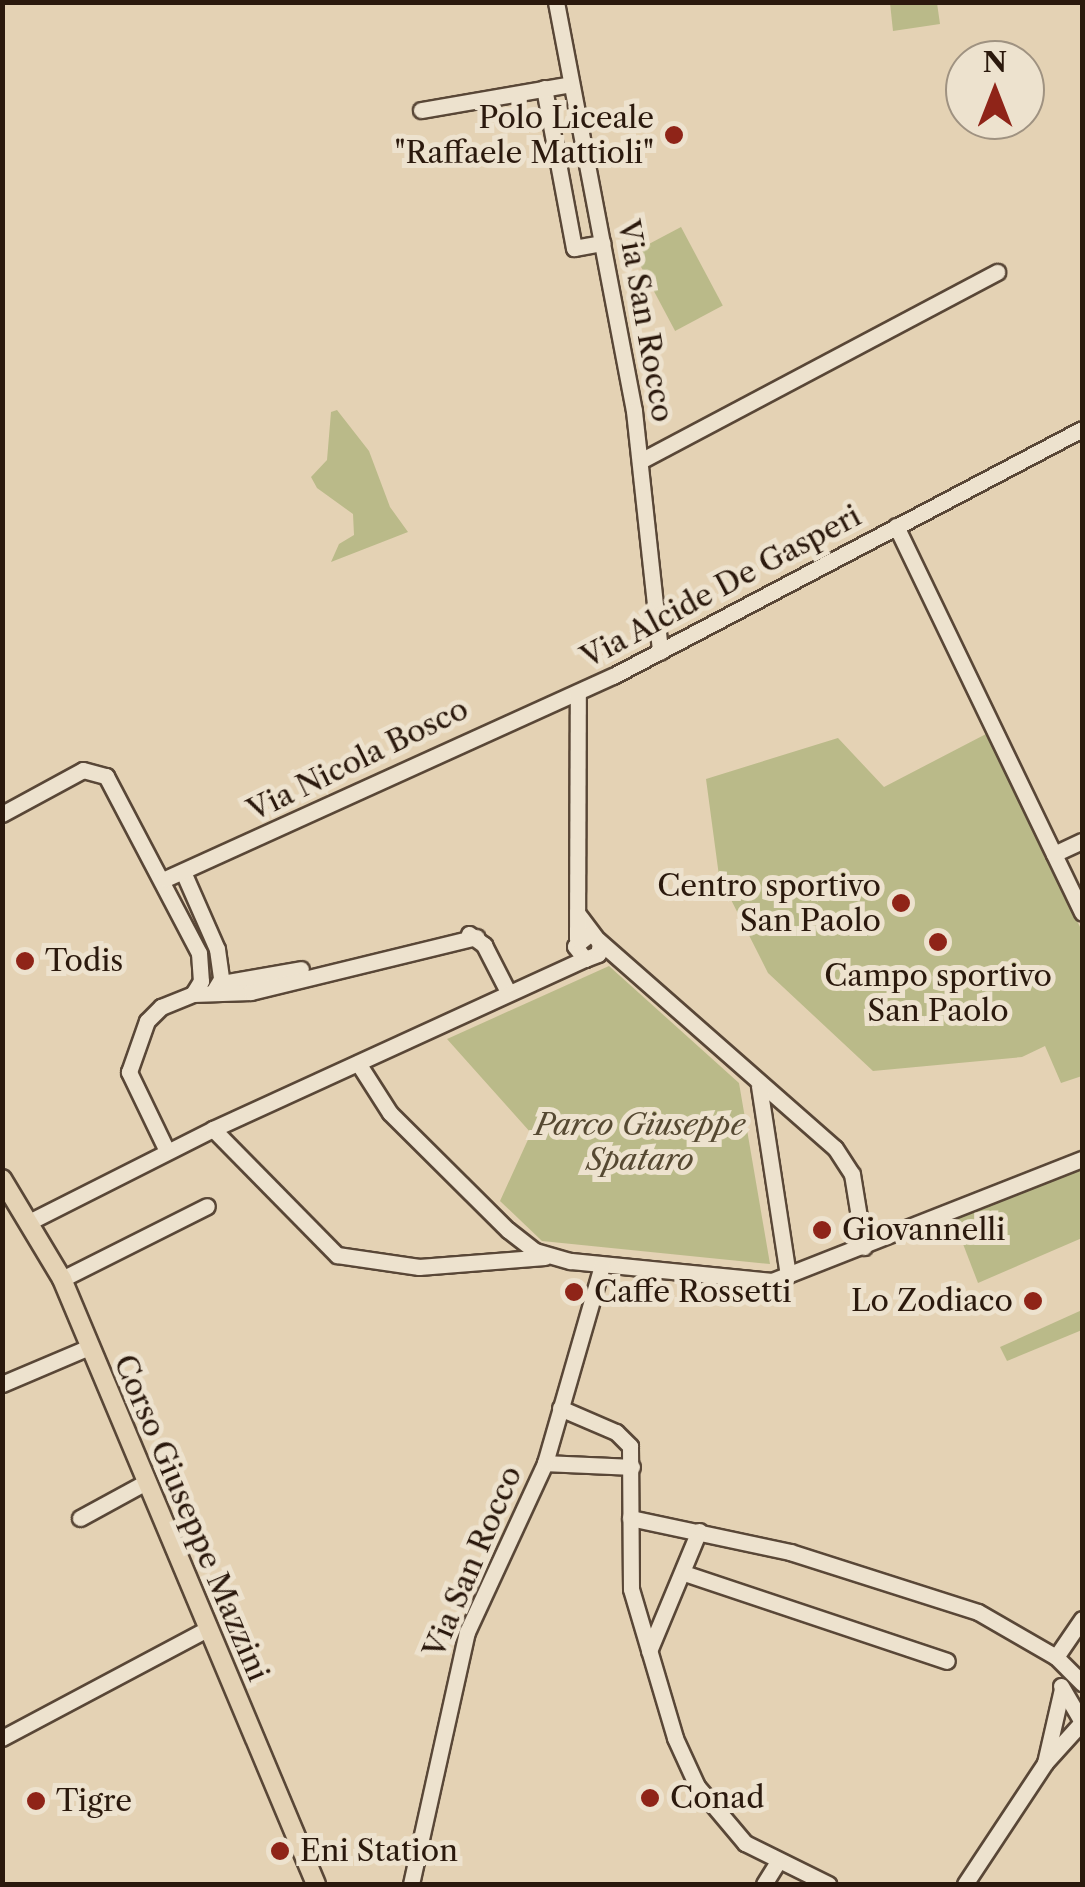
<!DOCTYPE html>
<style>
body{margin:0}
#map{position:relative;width:1085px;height:1887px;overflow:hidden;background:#e4d2b4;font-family:"Libre Caslon Text",serif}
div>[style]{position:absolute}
.green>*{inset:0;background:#baba89;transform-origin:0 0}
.roads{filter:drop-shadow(2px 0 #594737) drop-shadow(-2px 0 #594737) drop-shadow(0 2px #594737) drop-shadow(0 -2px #594737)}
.minor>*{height:15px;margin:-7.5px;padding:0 7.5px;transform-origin:7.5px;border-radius:7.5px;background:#ede2ce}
.major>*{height:18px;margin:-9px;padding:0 9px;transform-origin:9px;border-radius:9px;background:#e4d2b4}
.dots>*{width:28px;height:28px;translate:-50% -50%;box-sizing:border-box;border:5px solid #ede2ce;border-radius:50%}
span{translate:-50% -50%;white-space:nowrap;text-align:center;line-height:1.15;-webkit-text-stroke:10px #ede2ce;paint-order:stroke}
.poi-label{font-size:30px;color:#2b190d}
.right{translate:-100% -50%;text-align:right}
.left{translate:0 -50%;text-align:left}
.street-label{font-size:30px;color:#2b190d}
.park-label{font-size:30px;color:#564932;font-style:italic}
.frame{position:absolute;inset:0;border:5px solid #2b190d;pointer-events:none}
.north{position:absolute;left:945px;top:40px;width:100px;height:100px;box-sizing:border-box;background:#ede2ce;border:2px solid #9f9281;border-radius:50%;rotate:0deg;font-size:28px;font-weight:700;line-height:40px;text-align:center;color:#2b190d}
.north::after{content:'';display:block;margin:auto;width:35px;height:45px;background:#8f2418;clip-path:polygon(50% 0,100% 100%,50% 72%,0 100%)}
</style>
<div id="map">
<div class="green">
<i style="clip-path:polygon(890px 3px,937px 3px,940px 24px,893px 31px)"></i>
<i style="left:681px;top:227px;width:89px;height:54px;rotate:62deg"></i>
<i style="clip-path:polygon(337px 410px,369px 451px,390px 507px,408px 532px,331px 562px,339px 544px,354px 535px,353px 514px,317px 488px,311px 477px,327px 460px,331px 412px)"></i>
<i style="clip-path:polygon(986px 734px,1082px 931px,1082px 1076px,1061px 1083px,1045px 1046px,1022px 1057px,873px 1071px,768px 973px,719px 876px,706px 779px,838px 738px,884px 787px)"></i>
<i style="clip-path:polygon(609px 966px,739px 1083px,770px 1264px,542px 1241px,500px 1201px,531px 1133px,447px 1039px)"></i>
<i style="clip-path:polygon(1082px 1166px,1082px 1238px,978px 1283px,953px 1218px)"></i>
<i style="clip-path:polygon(1082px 1310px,1082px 1330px,1007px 1361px,1000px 1347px)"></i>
</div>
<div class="roads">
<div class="minor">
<i style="left:556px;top:2px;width:416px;rotate:79.2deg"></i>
<i style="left:634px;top:411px;width:242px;rotate:83.8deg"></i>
<i style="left:544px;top:88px;width:163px;rotate:79.4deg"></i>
<i style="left:574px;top:248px;width:29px;rotate:-10deg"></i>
<i style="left:421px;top:110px;width:152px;rotate:-9.8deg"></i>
<i style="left:642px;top:460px;width:402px;rotate:-27.9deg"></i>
<i style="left:896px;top:526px;width:429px;rotate:64.3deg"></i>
<i style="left:2px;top:814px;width:92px;rotate:-28.5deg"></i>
<i style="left:83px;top:770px;width:24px;rotate:15deg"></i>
<i style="left:106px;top:776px;width:200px;rotate:62.3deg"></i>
<i style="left:199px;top:953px;width:28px;rotate:86deg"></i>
<i style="left:201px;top:981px;width:15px;rotate:122deg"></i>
<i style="left:1054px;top:854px;width:31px;rotate:-25deg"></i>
<i style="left:184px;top:874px;width:82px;rotate:66.3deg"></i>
<i style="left:217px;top:949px;width:30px;rotate:82deg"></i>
<i style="left:221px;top:979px;width:12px;rotate:121deg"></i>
<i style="left:165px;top:879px;width:492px;rotate:-24.4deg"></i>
<i style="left:613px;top:676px;width:530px;rotate:-27.77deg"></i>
<i style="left:578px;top:914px;width:36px;rotate:53deg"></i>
<i style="left:600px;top:943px;width:11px;rotate:100deg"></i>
<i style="left:598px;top:954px;width:14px;rotate:159deg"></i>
<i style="left:585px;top:959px;width:16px;rotate:-128deg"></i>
<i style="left:575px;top:946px;width:19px;rotate:-39deg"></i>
<i style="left:469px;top:934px;width:19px;rotate:36deg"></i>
<i style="left:484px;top:945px;width:53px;rotate:62.9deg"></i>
<i style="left:577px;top:939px;width:246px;rotate:-89.8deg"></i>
<i style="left:598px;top:940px;width:315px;rotate:41.3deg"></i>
<i style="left:835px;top:1148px;width:31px;rotate:57deg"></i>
<i style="left:852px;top:1174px;width:74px;rotate:80.7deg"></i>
<i style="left:221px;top:983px;width:81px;rotate:-9.9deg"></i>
<i style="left:358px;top:1063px;width:59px;rotate:57.4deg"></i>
<i style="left:390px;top:1113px;width:166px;rotate:44.8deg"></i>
<i style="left:508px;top:1230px;width:34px;rotate:38deg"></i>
<i style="left:535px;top:1251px;width:37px;rotate:16deg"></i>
<i style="left:571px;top:1261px;width:202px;rotate:5.7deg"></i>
<i style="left:772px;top:1281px;width:333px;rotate:-21.5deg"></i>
<i style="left:759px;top:1086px;width:191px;rotate:81.3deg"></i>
<i style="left:213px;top:1129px;width:177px;rotate:45.5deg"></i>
<i style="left:337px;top:1255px;width:83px;rotate:8.3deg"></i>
<i style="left:419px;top:1267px;width:126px;rotate:-4.5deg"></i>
<i style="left:167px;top:1151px;width:88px;rotate:-115.7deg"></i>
<i style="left:129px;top:1072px;width:54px;rotate:-70.6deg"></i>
<i style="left:147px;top:1021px;width:20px;rotate:-45deg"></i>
<i style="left:161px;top:1007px;width:35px;rotate:-22deg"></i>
<i style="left:193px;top:994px;width:58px;rotate:-2deg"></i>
<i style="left:251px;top:992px;width:232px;rotate:-13.7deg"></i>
<i style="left:29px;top:1222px;width:206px;rotate:-26.8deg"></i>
<i style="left:213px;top:1129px;width:409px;rotate:-24.6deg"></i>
<i style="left:62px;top:1279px;width:162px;rotate:-26.7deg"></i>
<i style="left:2px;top:1384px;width:95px;rotate:-23deg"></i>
<i style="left:560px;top:1408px;width:61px;rotate:23.2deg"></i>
<i style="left:616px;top:1432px;width:20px;rotate:45deg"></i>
<i style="left:630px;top:1446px;width:143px;rotate:89.6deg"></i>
<i style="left:631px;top:1589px;width:155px;rotate:73.5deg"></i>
<i style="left:675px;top:1738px;width:53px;rotate:65.4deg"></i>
<i style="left:697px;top:1786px;width:75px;rotate:49.9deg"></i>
<i style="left:745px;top:1843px;width:93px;rotate:26.3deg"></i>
<i style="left:545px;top:1463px;width:87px;rotate:2.6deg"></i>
<i style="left:80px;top:1518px;width:75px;rotate:-28.6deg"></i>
<i style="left:630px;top:1518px;width:164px;rotate:12deg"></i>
<i style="left:790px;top:1552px;width:197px;rotate:17.7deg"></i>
<i style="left:978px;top:1612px;width:90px;rotate:30deg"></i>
<i style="left:1056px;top:1657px;width:37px;rotate:45deg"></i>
<i style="left:684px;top:1573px;width:277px;rotate:18.5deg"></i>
<i style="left:649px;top:1651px;width:130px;rotate:-67.4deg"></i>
<i style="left:1056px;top:1657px;width:46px;rotate:-55.6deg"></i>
<i style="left:1061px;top:1686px;width:42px;rotate:59.7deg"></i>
<i style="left:2px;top:1738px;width:232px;rotate:-28deg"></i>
<i style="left:1045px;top:1763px;width:76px;rotate:-77.1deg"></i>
<i style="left:411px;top:1884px;width:258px;rotate:-77.5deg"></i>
<i style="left:467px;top:1632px;width:186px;rotate:-65.2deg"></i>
<i style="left:545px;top:1463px;width:206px;rotate:-73.9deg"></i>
<i style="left:764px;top:1884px;width:25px;rotate:-58deg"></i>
<i style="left:965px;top:1884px;width:145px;rotate:-56.5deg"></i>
<i style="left:1045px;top:1763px;width:55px;rotate:-47.9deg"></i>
</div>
<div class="major">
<i style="left:2px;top:1179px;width:117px;rotate:59deg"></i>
<i style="left:62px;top:1279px;width:656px;rotate:67.23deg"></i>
</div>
</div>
<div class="dots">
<i style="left:674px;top:135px;background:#8f2418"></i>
<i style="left:901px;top:903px;background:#8f2418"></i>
<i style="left:938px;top:942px;background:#8f2418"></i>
<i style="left:25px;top:961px;background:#8f2418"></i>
<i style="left:822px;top:1230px;background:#8f2418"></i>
<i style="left:574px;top:1292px;background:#8f2418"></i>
<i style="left:1033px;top:1301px;background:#8f2418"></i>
<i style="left:650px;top:1798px;background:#8f2418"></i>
<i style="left:36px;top:1801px;background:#8f2418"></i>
<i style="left:280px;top:1851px;background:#8f2418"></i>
</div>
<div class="poi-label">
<span class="right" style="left:654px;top:135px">Polo Liceale<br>"Raffaele Mattioli"</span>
<span class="right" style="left:881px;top:903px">Centro sportivo<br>San Paolo</span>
<span class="left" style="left:45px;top:961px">Todis</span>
<span style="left:938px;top:993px">Campo sportivo<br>San Paolo</span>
<span class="left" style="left:842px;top:1230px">Giovannelli</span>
<span class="left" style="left:594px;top:1292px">Caffe Rossetti</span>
<span class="right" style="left:1013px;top:1301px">Lo Zodiaco</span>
<span class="left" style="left:670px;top:1798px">Conad</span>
<span class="left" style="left:56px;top:1801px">Tigre</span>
<span class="left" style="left:300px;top:1851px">Eni Station</span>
</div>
<div class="street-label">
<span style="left:645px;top:321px;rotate:80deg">Via San Rocco</span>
<span style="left:721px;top:587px;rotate:-28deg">Via Alcide De Gasperi</span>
<span style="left:358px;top:760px;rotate:-26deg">Via Nicola Bosco</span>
<span style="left:191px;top:1518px;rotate:67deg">Corso Giuseppe Mazzini</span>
<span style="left:473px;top:1562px;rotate:-67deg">Via San Rocco</span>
</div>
<div class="park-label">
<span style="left:640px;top:1142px">Parco Giuseppe<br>Spataro</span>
</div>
<div class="frame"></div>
<div class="north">N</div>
</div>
